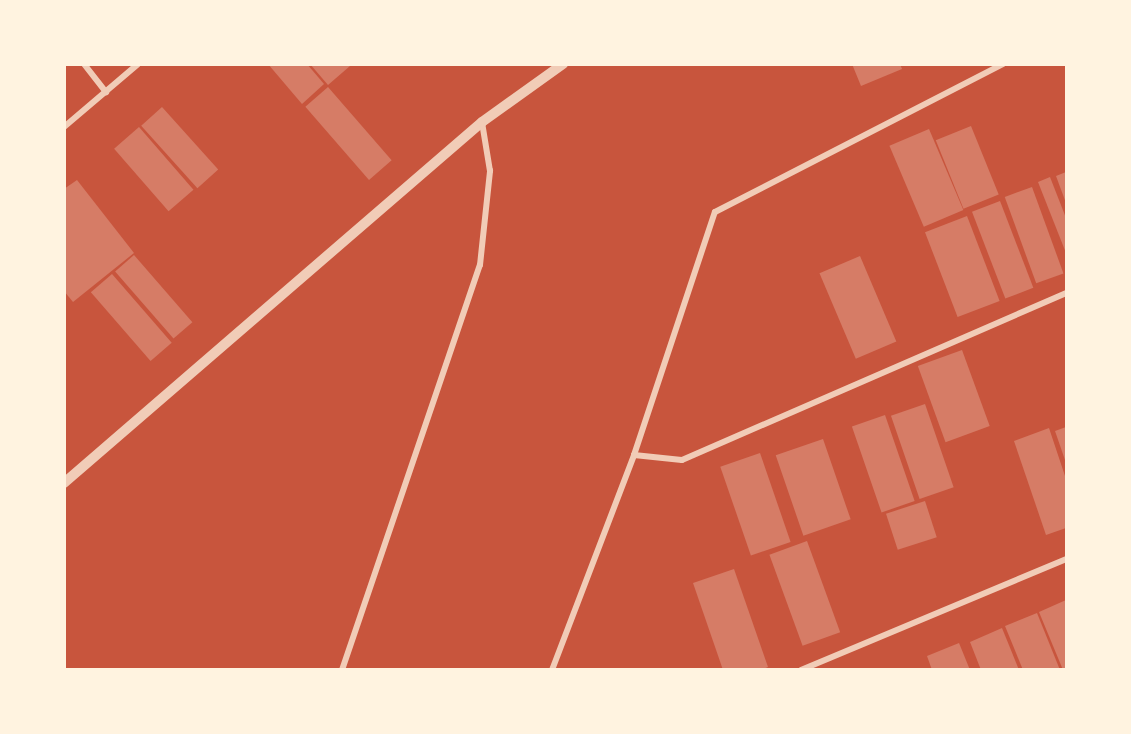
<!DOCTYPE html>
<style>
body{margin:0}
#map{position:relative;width:1131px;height:734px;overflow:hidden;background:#c8553d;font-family:"Noto Sans",sans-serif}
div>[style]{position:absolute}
.building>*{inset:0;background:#d67c66;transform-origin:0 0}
.minor>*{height:6px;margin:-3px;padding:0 3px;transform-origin:3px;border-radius:3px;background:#f1ccb7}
.tertiary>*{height:10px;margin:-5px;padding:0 5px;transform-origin:5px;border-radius:5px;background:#f1ccb7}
span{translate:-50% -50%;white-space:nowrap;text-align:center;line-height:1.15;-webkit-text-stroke:5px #fff3e0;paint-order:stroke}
.frame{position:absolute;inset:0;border:66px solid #fff3e0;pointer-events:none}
</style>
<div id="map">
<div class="building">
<i style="clip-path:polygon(268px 64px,307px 64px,324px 84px,302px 104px)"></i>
<i style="clip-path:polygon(310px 64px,349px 64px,350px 66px,328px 85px)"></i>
<i style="clip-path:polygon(852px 64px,900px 64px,902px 69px,861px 86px)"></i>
<i style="left:328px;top:87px;width:97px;height:30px;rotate:49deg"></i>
<i style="left:162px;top:107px;width:84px;height:28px;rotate:48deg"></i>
<i style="left:971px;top:126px;width:74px;height:38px;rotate:68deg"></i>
<i style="left:139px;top:127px;width:83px;height:33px;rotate:49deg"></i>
<i style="left:929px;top:129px;width:88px;height:43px;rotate:67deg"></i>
<i style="clip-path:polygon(1066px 172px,1066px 203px,1056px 176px)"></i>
<i style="clip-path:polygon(1050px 177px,1066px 218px,1066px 253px,1038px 182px)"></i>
<i style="clip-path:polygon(77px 180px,134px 253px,73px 302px,64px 291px,64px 189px)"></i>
<i style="left:1032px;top:187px;width:92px;height:29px;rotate:70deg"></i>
<i style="left:1000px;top:201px;width:93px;height:30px;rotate:69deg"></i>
<i style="left:967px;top:216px;width:91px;height:45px;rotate:69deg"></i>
<i style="left:134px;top:255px;width:89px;height:25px;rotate:49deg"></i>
<i style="left:860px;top:256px;width:93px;height:44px;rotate:67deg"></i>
<i style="left:112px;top:274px;width:91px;height:28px;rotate:49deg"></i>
<i style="left:962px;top:350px;width:81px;height:47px;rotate:70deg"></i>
<i style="left:925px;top:404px;width:88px;height:36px;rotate:71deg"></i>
<i style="left:885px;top:415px;width:91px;height:35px;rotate:71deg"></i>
<i style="clip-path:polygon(1066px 427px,1066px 463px,1055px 431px)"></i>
<i style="clip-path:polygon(1049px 428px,1066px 479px,1066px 528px,1046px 535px,1014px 441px)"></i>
<i style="left:823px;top:439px;width:85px;height:50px;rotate:71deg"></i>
<i style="left:760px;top:453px;width:94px;height:42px;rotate:71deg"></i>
<i style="left:925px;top:501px;width:38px;height:41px;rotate:72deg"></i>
<i style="left:807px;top:541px;width:97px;height:40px;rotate:70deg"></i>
<i style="clip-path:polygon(734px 569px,768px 667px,761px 670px,723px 670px,693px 583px)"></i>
<i style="clip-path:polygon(1066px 600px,1066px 670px,1063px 670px,1039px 612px)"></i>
<i style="clip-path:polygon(1037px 613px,1060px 670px,1023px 670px,1005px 626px)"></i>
<i style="clip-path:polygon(1002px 628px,1019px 670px,981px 670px,970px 642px)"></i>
<i style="clip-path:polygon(959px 643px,970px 670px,932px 670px,927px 656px)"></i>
</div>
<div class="minor">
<i style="left:84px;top:64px;width:36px;rotate:52deg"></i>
<i style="left:64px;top:127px;width:97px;rotate:-40.4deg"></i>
<i style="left:634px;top:455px;width:48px;rotate:5.9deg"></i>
<i style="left:682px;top:460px;width:419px;rotate:-23.5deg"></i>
<i style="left:342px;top:670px;width:428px;rotate:-71.2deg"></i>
<i style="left:480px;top:265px;width:95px;rotate:-83.9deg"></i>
<i style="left:490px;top:171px;width:50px;rotate:-99.3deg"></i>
<i style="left:552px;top:670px;width:230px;rotate:-69.1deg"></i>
<i style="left:634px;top:455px;width:256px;rotate:-71.6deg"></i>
<i style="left:715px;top:212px;width:324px;rotate:-27.2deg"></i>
<i style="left:801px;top:670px;width:287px;rotate:-22.7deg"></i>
</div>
<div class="tertiary">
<i style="left:64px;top:483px;width:552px;rotate:-40.82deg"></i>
<i style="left:482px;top:122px;width:100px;rotate:-35.6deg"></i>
</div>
<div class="frame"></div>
</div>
